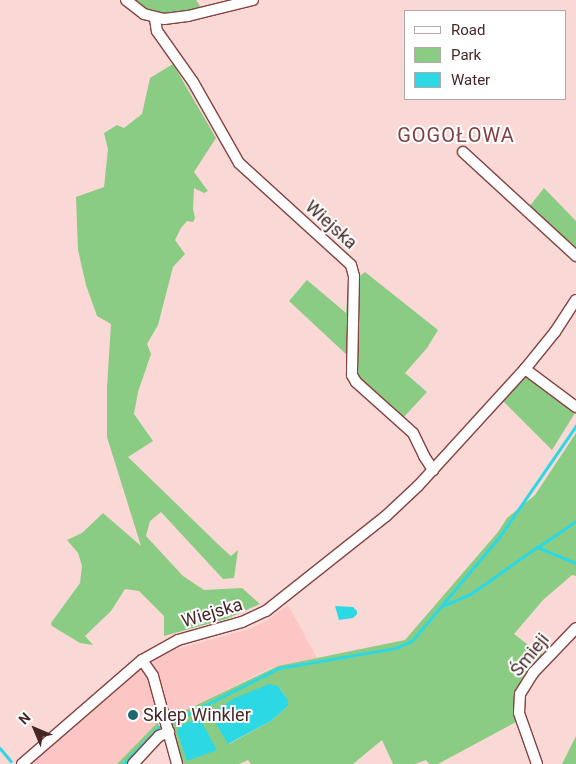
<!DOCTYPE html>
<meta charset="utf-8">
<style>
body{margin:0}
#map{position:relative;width:576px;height:764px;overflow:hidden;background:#f9d8d6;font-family:Roboto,sans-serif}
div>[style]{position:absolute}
.built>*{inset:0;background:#fbc6c3}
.green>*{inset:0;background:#8bcc85}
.water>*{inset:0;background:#2bd8e4}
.stream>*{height:2.5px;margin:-1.25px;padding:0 1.25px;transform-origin:1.25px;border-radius:1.25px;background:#2bd8e4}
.roads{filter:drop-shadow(1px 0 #854241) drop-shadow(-1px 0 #854241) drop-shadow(0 1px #854241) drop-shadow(0 -1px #854241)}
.minor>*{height:10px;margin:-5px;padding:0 5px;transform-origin:5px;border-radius:5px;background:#fff}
.dots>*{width:14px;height:14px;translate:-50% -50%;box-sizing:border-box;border:2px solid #fff;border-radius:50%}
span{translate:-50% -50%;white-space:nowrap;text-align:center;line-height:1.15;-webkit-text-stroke:4px #fff;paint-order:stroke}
.street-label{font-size:18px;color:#462726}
.poi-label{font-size:18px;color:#462726}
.left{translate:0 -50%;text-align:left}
.quarter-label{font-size:20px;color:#813f3e;letter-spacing:1px}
.legend{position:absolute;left:404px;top:10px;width:162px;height:90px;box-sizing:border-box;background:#fff;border:1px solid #b5a9a8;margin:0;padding:6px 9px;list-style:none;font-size:15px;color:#462726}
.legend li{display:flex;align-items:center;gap:10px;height:25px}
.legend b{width:25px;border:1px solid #b5a9a8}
.north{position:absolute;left:10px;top:704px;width:50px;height:50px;-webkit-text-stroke:4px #fff;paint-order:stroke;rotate:315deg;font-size:14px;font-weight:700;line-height:20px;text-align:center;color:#462726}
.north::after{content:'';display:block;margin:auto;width:18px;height:22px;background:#462726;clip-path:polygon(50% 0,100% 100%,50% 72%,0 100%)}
</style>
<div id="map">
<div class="built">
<i style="clip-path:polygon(288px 605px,317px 658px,268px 669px,169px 718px,151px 664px,156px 657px,162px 653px,250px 629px,268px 620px)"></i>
<i style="clip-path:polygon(142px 670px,147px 673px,160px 712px,158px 722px,117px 764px,32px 764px,136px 671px)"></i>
</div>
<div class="green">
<i style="clip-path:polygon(130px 0,196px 0,202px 9px,175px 15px,152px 15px)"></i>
<i style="clip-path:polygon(173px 64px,216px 138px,194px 172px,208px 191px,204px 193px,194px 188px,193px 209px,195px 218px,193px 222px,187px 221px,181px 228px,175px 240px,185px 254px,173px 267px,158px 325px,147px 344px,151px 354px,138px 392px,134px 414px,153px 441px,128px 457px,223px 549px,231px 556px,238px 550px,234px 578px,223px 579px,161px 512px,150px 521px,146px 536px,183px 576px,204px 590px,242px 588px,260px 604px,226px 619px,164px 636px,164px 616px,139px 591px,125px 589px,111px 611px,85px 636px,93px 645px,80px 643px,52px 626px,51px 623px,80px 583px,82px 566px,78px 553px,67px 540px,82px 533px,103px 513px,141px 546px,107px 437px,107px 387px,111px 324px,97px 316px,86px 285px,78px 250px,76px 197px,104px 187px,108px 149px,104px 133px,117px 125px,124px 128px,142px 114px,150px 78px)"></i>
<i style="clip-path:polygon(544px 188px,576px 221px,576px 252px,529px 207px)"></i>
<i style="clip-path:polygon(365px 272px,438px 330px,427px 348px,405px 373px,427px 392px,403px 418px,350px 381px,348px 356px,289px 301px,307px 280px,346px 313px,348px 285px)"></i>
<i style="clip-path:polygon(525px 375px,575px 413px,552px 450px,502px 400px)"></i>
<i style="clip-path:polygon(evenodd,576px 433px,576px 576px,572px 575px,543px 600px,514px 634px,540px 654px,547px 653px,515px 711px,516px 722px,438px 764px,429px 764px,426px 760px,415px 764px,393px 764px,382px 740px,353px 764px,251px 764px,248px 760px,239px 764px,181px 764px,169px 718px,278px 666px,405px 640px,498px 532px,507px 518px,535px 495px,576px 433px,278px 686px,288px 700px,288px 706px,271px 721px,229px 744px,210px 714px,278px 686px)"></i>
<i style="clip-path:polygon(158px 722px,160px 732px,130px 764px,117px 764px)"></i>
<i style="clip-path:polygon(576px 736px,576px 764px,562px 764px)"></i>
</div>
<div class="water">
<i style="clip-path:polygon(335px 606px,353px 607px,357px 611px,357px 614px,353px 618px,339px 620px)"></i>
<i style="clip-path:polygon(269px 684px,278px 686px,288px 700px,288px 706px,271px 721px,228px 744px,210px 714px,235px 698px)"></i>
<i style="clip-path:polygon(196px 719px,201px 721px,217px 750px,187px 761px,177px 731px,180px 726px)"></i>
</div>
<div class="stream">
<i style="left:538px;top:547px;width:46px;rotate:-34.4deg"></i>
<i style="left:443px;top:606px;width:32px;rotate:-24deg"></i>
<i style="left:472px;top:593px;width:80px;rotate:-35.3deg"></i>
<i style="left:537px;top:547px;width:42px;rotate:22.3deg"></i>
<i style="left:172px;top:722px;width:120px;rotate:-26.8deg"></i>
<i style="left:279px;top:668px;width:119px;rotate:-9.7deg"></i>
<i style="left:396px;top:648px;width:17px;rotate:-24deg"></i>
<i style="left:412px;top:641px;width:137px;rotate:-50deg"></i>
<i style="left:500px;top:536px;width:134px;rotate:-55.4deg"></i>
<i style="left:0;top:748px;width:17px;rotate:50deg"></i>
<i style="left:123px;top:764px;width:52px;rotate:-45.8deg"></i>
</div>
<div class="roads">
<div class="minor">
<i style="left:126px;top:0;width:23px;rotate:38deg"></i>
<i style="left:144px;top:14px;width:21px;rotate:14deg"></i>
<i style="left:164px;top:19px;width:24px;rotate:-7deg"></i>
<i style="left:188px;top:16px;width:67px;rotate:-13.8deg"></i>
<i style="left:155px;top:19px;width:12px;rotate:81deg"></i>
<i style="left:157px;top:31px;width:62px;rotate:54.8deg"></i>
<i style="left:193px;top:82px;width:93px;rotate:60.4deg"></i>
<i style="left:239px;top:163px;width:151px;rotate:42.3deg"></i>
<i style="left:351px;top:265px;width:11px;rotate:75deg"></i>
<i style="left:354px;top:276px;width:99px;rotate:91.2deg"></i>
<i style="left:352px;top:375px;width:8px;rotate:60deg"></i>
<i style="left:356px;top:382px;width:76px;rotate:41.8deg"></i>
<i style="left:413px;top:433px;width:25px;rotate:64deg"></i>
<i style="left:424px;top:456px;width:17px;rotate:57deg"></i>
<i style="left:463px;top:152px;width:154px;rotate:42.6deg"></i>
<i style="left:525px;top:369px;width:64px;rotate:36.7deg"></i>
<i style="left:142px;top:660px;width:19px;rotate:55deg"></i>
<i style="left:153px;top:676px;width:91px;rotate:74.7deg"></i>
<i style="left:22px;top:764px;width:159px;rotate:-40.9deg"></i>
<i style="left:142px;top:660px;width:41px;rotate:-29.1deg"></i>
<i style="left:178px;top:640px;width:66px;rotate:-15.7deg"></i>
<i style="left:242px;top:622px;width:26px;rotate:-25deg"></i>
<i style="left:266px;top:611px;width:153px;rotate:-38.4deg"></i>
<i style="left:386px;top:516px;width:44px;rotate:-43.2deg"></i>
<i style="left:418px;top:486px;width:159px;rotate:-47.6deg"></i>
<i style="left:525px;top:369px;width:48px;rotate:-51deg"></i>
<i style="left:555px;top:332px;width:38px;rotate:-57deg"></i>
<i style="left:133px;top:764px;width:38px;rotate:-47deg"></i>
<i style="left:159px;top:736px;width:11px;rotate:-22deg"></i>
<i style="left:537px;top:764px;width:54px;rotate:-109.4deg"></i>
<i style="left:519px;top:713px;width:19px;rotate:-87deg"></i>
<i style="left:520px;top:694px;width:25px;rotate:-58deg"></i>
<i style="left:533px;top:673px;width:62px;rotate:-46.3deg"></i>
</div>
</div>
<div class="dots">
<i style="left:133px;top:715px;background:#1c696f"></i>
</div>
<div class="street-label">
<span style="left:331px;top:225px;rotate:42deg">Wiejska</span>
<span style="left:212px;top:613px;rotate:-17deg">Wiejska</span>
<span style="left:530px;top:655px;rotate:-51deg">Śmieji</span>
</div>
<div class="poi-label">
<span class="left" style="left:143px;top:715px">Sklep Winkler</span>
</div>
<div class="quarter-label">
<span style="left:456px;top:135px">GOGOŁOWA</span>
</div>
<ul class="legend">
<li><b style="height:6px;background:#fff"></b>Road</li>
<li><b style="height:14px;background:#8bcc85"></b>Park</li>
<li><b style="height:14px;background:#2bd8e4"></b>Water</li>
</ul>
<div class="north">N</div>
</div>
